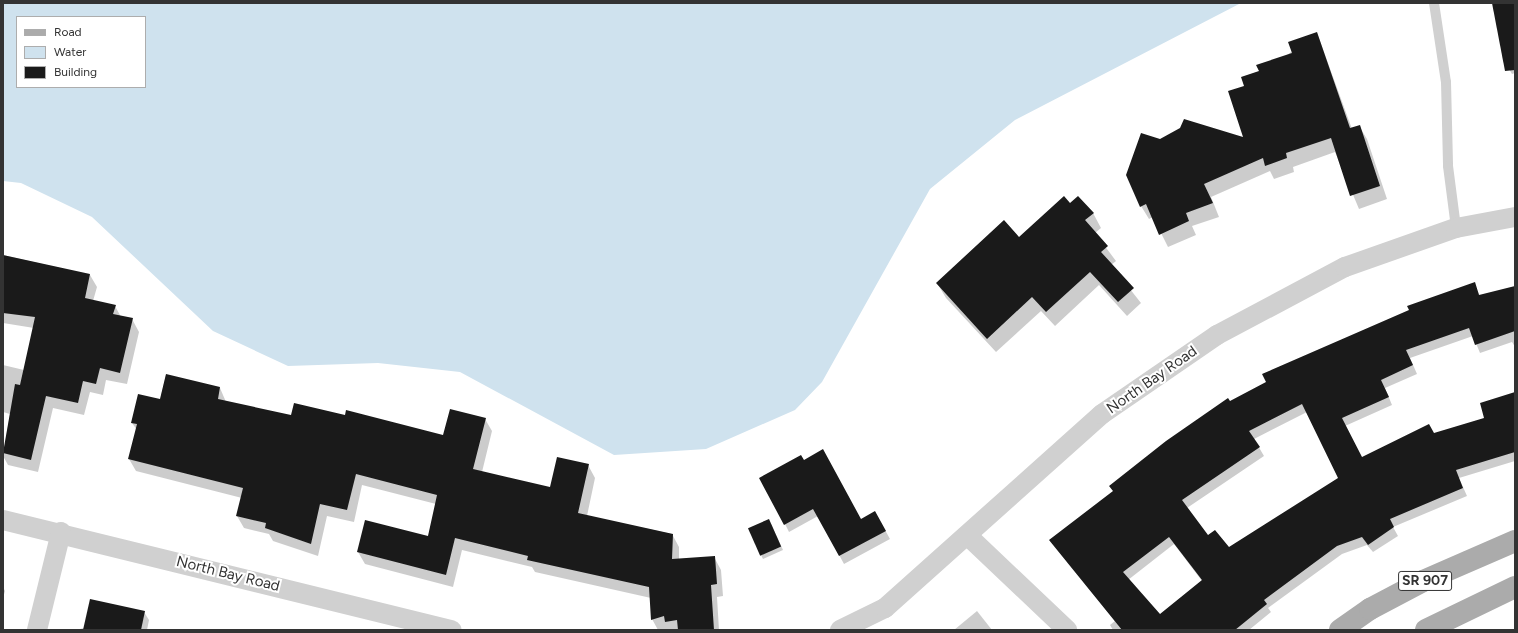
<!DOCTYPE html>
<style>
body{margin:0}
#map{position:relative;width:1518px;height:633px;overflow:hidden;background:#fff;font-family:Figtree,sans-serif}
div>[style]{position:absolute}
.water>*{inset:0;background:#cfe2ee}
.shadow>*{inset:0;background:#0003}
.building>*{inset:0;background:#1a1a1a;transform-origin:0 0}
.service>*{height:10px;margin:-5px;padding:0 5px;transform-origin:5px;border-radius:5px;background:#d0d0d0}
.minor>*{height:20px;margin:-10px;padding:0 10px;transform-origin:10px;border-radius:10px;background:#d0d0d0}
.primary>*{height:22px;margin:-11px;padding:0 11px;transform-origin:11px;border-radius:11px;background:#ababab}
span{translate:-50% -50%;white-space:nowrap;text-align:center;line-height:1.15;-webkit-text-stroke:4px #fff;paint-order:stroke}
.shield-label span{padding:1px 3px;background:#fff;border:1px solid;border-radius:3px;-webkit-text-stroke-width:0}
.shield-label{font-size:14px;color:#333;font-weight:700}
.street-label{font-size:15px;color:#333}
.frame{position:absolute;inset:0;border:4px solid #333;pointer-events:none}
.legend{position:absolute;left:16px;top:16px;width:130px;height:72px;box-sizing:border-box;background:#fff;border:1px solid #adadad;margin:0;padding:5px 7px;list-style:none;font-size:12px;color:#333}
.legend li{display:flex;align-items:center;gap:8px;height:20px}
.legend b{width:20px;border:1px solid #adadad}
</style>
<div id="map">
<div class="water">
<i style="clip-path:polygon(evenodd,3px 3px,1241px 3px,1015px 120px,930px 189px,822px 382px,795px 410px,706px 449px,614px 455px,460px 372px,378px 363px,288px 366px,213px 331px,92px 217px,21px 183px,3px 181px,3px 3px,17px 17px,145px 17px,145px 87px,17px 87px,17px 17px)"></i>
</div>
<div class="shadow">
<i style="clip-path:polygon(1493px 3px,1515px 3px,1515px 73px,1512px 74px,1503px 59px)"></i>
<i style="clip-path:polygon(1317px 33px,1352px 129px,1359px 126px,1367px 139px,1387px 199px,1359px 209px,1335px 152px,1293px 167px,1294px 172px,1274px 179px,1270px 171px,1211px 197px,1219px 217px,1192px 226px,1196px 235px,1168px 247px,1153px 217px,1149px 219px,1141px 206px,1160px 140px,1245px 138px,1245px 86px)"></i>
<i style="clip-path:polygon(1070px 205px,1093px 213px,1101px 228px,1095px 233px,1116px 261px,1111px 265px,1141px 303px,1127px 316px,1099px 285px,1055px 326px,1041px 311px,996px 352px,946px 298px,937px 283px,1019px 238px)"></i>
<i style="clip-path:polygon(3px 255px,90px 275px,97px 287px,93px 301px,115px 306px,121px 317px,132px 319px,139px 332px,127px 384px,106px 380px,103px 395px,90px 392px,84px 415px,53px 408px,38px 472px,8px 465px,3px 456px,10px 414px,3px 412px,3px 365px,24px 370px,34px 328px,3px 323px)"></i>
<i style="clip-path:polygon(evenodd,1474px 284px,1480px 296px,1515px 287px,1515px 347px,1512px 342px,1480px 353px,1473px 336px,1410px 358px,1417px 374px,1385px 388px,1392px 405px,1345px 426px,1362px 458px,1485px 419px,1515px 393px,1515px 461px,1459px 478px,1467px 496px,1393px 527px,1398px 536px,1373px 552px,1367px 545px,1342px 554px,1268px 608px,1271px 612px,1249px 630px,1113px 630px,1110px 625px,1115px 621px,1050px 540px,1229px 403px,1267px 383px,1263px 374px,1474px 284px,1307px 412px,1339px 479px,1228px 548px,1208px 536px,1187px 508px,1264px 456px,1254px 439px,1307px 412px,1474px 284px,1174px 544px,1202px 581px,1160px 616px,1128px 580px,1174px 544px)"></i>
<i style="clip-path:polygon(166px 375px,220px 388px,226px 402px,292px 417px,444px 436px,485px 419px,492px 431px,482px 472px,551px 488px,588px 465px,595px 478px,587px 516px,672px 534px,679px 547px,679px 560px,714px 557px,721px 570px,723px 596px,717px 597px,719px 630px,658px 630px,652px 619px,651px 598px,535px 572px,532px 567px,462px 550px,453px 587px,365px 564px,358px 552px,428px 537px,436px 504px,362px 485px,354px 522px,327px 516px,318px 556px,273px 541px,269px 534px,244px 528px,237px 516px,242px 498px,136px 471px,129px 459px,137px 430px,132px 423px,160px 400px)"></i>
<i style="clip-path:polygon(803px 461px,861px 520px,875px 512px,890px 539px,844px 564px,818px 516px,789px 532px,785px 524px)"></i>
<i style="clip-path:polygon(771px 524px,783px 550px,763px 559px,761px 555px)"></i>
<i style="clip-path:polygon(3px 587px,5px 591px,3px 598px)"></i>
<i style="clip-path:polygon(977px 611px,992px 630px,954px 630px)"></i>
<i style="clip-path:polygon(144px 612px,149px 620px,147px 630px,76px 630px)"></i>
</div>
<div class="building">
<i style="clip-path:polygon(1492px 3px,1515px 3px,1515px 70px,1505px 71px)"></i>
<i style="clip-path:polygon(1317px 32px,1350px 128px,1360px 125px,1380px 186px,1350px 196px,1331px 138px,1286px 153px,1287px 158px,1265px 166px,1263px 158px,1204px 184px,1213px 203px,1186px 213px,1189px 221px,1159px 235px,1146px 204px,1140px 207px,1126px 175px,1141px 133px,1160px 139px,1180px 128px,1184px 119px,1243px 137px,1228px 91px,1244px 86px,1241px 77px,1259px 71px,1256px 65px,1292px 53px,1288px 42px)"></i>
<i style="clip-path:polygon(1064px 196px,1070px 203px,1078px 196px,1094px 213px,1085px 220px,1108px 246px,1101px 252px,1134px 288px,1118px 302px,1090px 272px,1046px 312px,1032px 297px,987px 339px,936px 283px,1004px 220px,1019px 237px)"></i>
<i style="clip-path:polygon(3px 255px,90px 274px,85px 298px,116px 305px,113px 314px,133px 318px,120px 373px,100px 368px,96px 384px,83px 381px,78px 403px,46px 396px,31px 460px,3px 453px,15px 384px,20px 385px,35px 317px,3px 313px)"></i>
<i style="clip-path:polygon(evenodd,1475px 282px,1479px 295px,1515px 286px,1515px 331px,1475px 345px,1469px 328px,1406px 350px,1413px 365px,1381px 380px,1389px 397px,1342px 418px,1362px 457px,1429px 424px,1434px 433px,1484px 418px,1480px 403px,1515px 392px,1515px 452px,1456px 470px,1463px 488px,1390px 519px,1394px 527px,1368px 545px,1362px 537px,1337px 546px,1264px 600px,1267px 604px,1235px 630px,1122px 630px,1049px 540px,1113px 491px,1109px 486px,1166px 441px,1228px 398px,1230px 401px,1266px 382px,1262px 374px,1409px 310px,1407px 306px,1475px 282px,1302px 404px,1338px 478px,1229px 547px,1215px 530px,1208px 535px,1182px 500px,1260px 447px,1249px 431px,1302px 404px,1475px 282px,1169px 537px,1202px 580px,1160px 614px,1123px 572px,1169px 537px)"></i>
<i style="clip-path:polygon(166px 374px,220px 387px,218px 399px,291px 415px,294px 403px,345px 415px,346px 410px,443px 435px,450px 409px,486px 418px,473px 469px,550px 487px,557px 457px,589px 464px,578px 513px,673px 534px,672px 559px,715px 556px,717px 584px,711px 585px,714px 630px,678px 630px,677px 620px,665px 622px,664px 616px,651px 620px,649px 587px,527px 560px,528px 556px,455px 538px,446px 575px,357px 552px,365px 520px,428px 536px,437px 495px,356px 474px,347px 510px,320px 504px,311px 544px,265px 528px,266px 523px,236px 516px,243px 488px,128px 459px,137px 424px,131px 423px,138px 394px,160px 399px)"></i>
<i style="clip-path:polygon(823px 449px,861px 519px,875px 511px,886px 531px,839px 556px,813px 509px,784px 525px,759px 478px,801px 455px,804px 460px)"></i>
<i style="left:769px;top:519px;width:30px;height:23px;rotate:66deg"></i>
<i style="clip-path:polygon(90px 599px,145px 611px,141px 630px,83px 630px)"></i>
</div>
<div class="service">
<i style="left:1434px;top:3px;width:80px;rotate:81.4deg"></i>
<i style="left:1446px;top:82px;width:84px;rotate:88.6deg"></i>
<i style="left:1448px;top:166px;width:63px;rotate:82.6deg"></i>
</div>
<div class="minor">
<i style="left:3px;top:520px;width:462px;rotate:13.8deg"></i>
<i style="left:968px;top:536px;width:137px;rotate:43.5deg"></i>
<i style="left:37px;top:630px;width:101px;rotate:-76.2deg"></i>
<i style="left:840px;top:630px;width:50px;rotate:-26.1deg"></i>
<i style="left:885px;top:608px;width:291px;rotate:-41.8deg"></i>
<i style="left:1102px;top:414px;width:140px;rotate:-34.5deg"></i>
<i style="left:1217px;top:335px;width:145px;rotate:-28deg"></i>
<i style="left:1345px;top:267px;width:118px;rotate:-19.4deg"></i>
<i style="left:1456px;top:228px;width:60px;rotate:-10.6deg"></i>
</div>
<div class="primary">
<i style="left:1340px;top:630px;width:37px;rotate:-35deg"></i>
<i style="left:1370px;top:609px;width:60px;rotate:-27.8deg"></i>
<i style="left:1423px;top:581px;width:100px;rotate:-23.5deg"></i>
<i style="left:1426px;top:630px;width:99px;rotate:-25.8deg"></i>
</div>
<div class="shield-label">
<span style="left:1425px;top:581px">SR 907</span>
</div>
<div class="street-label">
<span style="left:1152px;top:380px;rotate:-35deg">North Bay Road</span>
<span style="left:228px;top:574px;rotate:14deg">North Bay Road</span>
</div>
<div class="frame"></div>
<ul class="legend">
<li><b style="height:5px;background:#ababab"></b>Road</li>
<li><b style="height:11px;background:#cfe2ee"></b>Water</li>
<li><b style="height:11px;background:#1a1a1a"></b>Building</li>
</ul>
</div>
